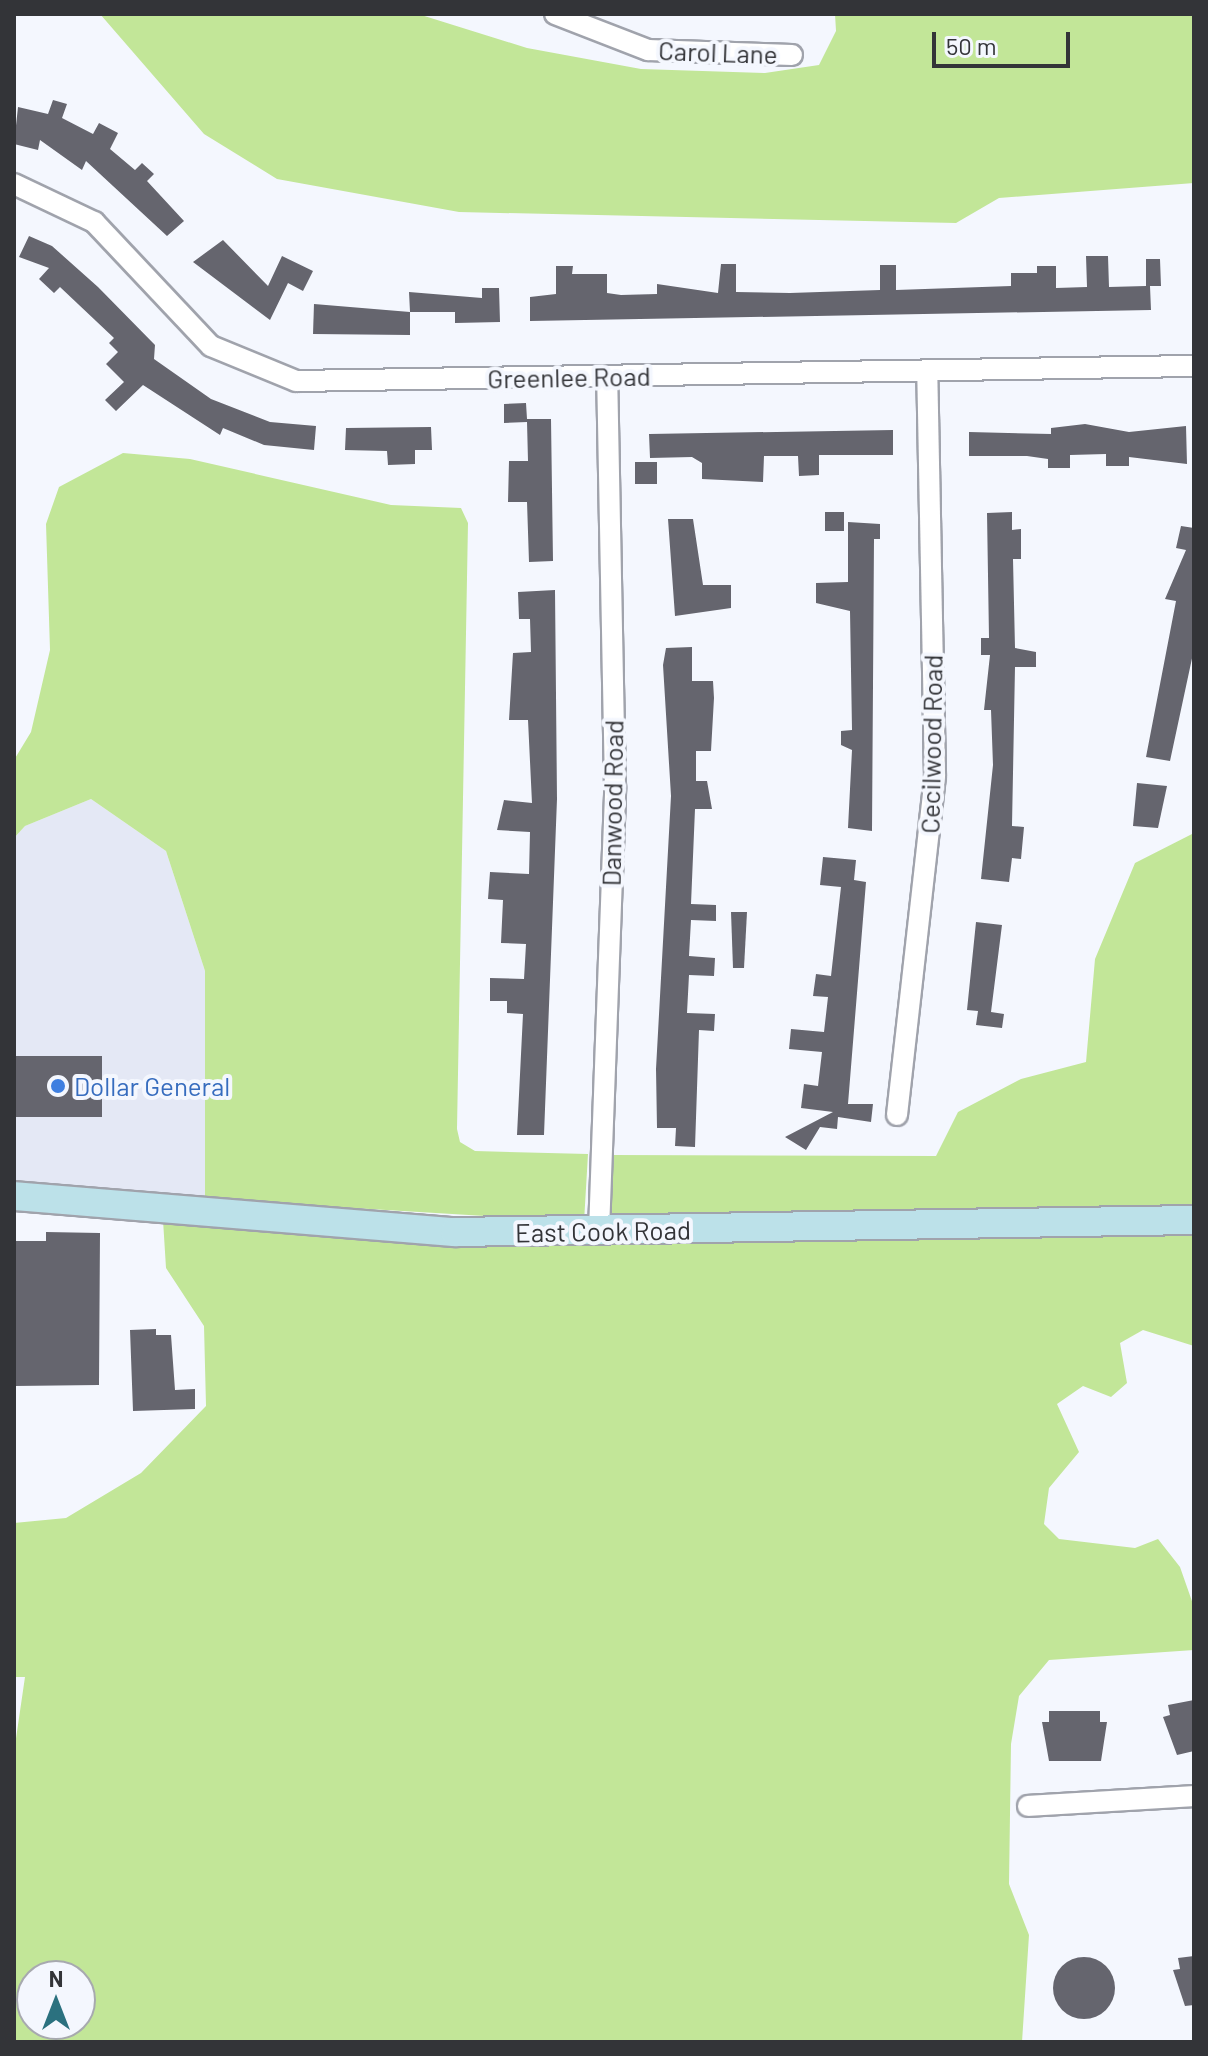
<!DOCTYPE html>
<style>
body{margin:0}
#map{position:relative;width:1208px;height:2056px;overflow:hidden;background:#f4f7fe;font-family:Barlow,sans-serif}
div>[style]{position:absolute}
.built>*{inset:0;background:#e4e8f5}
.green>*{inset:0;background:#c2e698}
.building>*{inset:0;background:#65656e;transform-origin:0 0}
.round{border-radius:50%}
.roads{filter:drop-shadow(2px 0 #a0a3ac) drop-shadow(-2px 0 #a0a3ac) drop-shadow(0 2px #a0a3ac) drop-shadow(0 -2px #a0a3ac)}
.minor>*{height:20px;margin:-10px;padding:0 10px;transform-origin:10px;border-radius:10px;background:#fff}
.secondary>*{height:28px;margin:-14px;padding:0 14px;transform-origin:14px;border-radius:14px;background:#bce1e9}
.dots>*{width:22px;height:22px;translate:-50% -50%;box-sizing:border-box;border:4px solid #f4f7fe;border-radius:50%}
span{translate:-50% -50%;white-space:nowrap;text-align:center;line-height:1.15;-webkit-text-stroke:8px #f4f7fe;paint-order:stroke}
.street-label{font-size:26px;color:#333438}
.shop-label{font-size:26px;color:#366cbe}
.left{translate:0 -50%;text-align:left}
.frame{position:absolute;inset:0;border:16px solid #333438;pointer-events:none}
.north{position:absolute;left:16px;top:1960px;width:80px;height:80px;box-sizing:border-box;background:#f4f7fe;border:2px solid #a7a9af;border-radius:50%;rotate:0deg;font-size:22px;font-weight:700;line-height:32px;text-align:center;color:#333438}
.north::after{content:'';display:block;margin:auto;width:28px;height:36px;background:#2b717f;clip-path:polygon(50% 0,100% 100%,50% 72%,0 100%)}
.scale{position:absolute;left:932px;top:32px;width:138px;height:36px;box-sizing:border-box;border:4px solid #333438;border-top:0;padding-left:10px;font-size:24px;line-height:28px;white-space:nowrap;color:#333438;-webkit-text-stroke:6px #f4f7fe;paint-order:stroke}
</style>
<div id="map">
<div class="built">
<i style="clip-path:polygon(91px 799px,166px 851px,205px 971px,205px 1199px,14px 1180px,14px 838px,25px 826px)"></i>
</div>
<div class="green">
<i style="clip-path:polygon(100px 14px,418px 14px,527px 48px,641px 69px,765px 73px,819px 65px,836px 31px,835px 14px,1194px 14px,1194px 183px,999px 198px,956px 223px,459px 212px,277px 179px,204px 134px)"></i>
<i style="clip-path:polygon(123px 453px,190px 459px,391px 505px,461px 508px,468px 523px,457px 1129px,460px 1142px,475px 1151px,588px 1154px,584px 1222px,205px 1199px,205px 971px,166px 851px,91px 799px,25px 826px,14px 838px,14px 760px,31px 732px,50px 650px,46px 524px,59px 487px)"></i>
<i style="clip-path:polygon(1194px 833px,1194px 1208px,610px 1221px,611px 1155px,936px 1156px,958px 1112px,1021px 1079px,1086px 1062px,1095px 959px,1135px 863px)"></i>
<i style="clip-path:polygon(evenodd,163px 1220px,445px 1245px,1194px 1232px,1194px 1346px,1143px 1330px,1120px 1343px,1127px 1383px,1111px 1397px,1083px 1386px,1057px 1404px,1079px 1452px,1049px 1488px,1044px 1524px,1059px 1539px,1135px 1548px,1158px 1539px,1180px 1567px,1194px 1607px,1194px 1650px,1049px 1660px,1019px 1696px,1011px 1744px,1009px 1884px,1029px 1935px,1022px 2042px,14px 2042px,14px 1752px,25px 1677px,14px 1677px,14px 1523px,66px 1518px,141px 1473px,206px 1406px,204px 1326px,166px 1268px,163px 1220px,32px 1976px,80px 1976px,80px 2024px,32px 2024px,32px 1976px)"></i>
</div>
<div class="building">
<i style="clip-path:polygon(53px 100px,67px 104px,62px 118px,93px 134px,99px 123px,118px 133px,110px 149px,135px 170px,142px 163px,154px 174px,147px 181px,184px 221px,167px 236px,86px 161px,82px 170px,40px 140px,38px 150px,14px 144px,18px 107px,48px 114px)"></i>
<i style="clip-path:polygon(29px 236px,52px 246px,98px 287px,155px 345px,154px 359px,211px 399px,270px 422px,316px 426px,314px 450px,264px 445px,223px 428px,220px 435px,143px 385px,116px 411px,105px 400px,124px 382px,106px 364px,118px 352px,109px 343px,114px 338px,60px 287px,54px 293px,39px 279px,49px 268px,19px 257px)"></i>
<i style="clip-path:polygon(223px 240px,268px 286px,282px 256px,313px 271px,303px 291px,288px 283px,270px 320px,193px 262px)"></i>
<i style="clip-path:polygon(1086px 256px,1108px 256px,1109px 287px,1146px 286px,1146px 259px,1160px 259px,1161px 286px,1150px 286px,1151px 310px,530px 321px,530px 297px,556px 294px,556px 266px,573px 266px,572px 274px,607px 274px,607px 293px,621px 295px,657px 294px,657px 284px,718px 293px,721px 264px,736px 264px,736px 292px,790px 293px,880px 290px,880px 265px,896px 265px,896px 290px,1011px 286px,1011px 273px,1037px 273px,1037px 266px,1056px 266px,1056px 288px,1087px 287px)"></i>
<i style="clip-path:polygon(482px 288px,499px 288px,500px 322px,455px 323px,455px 312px,410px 312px,409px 292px,482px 298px)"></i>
<i style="clip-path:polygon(314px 304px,410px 312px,410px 335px,313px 334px)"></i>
<i style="clip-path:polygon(526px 403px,527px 419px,551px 419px,553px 561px,529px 562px,527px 502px,508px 502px,509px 461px,528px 461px,527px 422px,504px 423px,504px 404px)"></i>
<i style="clip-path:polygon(1085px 424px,1129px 432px,1186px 426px,1187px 464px,1129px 457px,1129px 466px,1106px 466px,1106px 454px,1070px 455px,1070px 468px,1048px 468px,1048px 459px,1027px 456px,969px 456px,969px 432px,1051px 434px,1051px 428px)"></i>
<i style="clip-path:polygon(431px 427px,432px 450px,415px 450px,415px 464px,388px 465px,387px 451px,345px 450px,346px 428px)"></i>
<i style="clip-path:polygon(893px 430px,893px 455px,819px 455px,819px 475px,799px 476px,798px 456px,764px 456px,763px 482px,702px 479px,702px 463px,692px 457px,650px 458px,649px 434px)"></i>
<i style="left:635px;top:462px;width:22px;height:22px"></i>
<i style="left:825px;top:512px;width:19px;height:19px"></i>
<i style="clip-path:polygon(1012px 512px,1012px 530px,1021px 529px,1021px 559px,1013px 559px,1015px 648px,1036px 652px,1036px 667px,1015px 667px,1012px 826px,1024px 827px,1021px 859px,1012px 858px,1009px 882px,981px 879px,993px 765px,991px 710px,984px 710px,990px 655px,981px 655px,981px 638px,989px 638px,987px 513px)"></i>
<i style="clip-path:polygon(668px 519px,693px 519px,703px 585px,731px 585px,731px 608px,675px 616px)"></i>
<i style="clip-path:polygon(848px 522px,880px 524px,880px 539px,874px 539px,872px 831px,848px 828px,852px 750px,841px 745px,841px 731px,852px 730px,850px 611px,816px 603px,816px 583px,848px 582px)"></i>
<i style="clip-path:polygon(1181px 526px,1194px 528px,1194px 649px,1170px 761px,1146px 757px,1176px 601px,1165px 599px,1186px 550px,1176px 548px)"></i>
<i style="clip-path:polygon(555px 590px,557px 799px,544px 1135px,517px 1135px,523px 1014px,507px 1013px,507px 1001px,490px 1001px,490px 978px,524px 979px,526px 944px,501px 943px,503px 900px,488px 899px,490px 872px,529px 874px,530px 832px,497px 830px,504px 800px,532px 803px,528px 720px,509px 720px,513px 653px,531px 652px,530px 619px,519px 619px,518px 592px)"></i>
<i style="clip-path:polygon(692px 647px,692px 681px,713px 681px,714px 698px,711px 751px,696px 751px,696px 781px,707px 781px,712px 809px,695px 809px,691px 904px,716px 905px,716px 921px,691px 920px,689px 956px,715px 958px,714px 976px,689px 975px,687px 1013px,715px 1014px,714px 1031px,699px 1030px,695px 1147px,675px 1146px,676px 1128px,657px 1128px,656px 1069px,671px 796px,663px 665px,666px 648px)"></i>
<i style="clip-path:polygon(1137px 783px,1167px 786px,1158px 828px,1133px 826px)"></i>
<i style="clip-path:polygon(823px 857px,856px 860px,854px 880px,866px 882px,848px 1104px,873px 1104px,871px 1122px,838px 1117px,837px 1129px,820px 1127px,806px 1150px,785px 1137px,833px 1112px,801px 1108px,804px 1084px,818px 1086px,822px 1052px,789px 1049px,791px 1029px,824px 1032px,828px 997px,813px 996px,816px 974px,831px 976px,841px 887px,820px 885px)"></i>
<i style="clip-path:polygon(731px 912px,747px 912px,744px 968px,733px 968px)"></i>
<i style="clip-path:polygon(976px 922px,1002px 925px,991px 1012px,1004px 1014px,1002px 1028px,976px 1025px,978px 1011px,967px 1010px)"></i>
<i style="left:14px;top:1056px;width:88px;height:61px"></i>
<i style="clip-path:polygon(46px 1232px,100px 1233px,99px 1385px,14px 1386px,14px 1241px,46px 1241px)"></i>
<i style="clip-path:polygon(156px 1329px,156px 1335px,171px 1335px,175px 1390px,195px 1389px,195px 1409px,133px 1411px,130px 1330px)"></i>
<i style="clip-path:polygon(1194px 1700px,1194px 1751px,1177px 1755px,1163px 1717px,1170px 1715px,1168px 1705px)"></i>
<i style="clip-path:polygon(1049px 1711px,1100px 1711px,1100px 1722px,1107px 1722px,1101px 1761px,1049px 1761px,1042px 1722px,1049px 1722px)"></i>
<i style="clip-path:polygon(1194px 1956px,1194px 2005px,1185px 2006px,1173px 1970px,1180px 1969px,1178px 1958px)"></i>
<i class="round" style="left:1053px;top:1957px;width:62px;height:62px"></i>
</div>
<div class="roads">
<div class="minor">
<i style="left:555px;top:14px;width:100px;rotate:21.2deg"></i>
<i style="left:648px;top:50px;width:144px;rotate:2deg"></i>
<i style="left:14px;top:184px;width:89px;rotate:25.4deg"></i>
<i style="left:94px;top:222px;width:170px;rotate:46.7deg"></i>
<i style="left:211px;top:346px;width:92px;rotate:22.4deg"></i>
<i style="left:296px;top:381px;width:898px;rotate:-0.96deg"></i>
<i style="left:897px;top:1115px;width:341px;rotate:-83.6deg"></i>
<i style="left:935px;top:776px;width:405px;rotate:-91.1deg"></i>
<i style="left:599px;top:1231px;width:445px;rotate:-87.9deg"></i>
<i style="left:615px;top:786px;width:410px;rotate:-91.1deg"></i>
<i style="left:1028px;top:1806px;width:166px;rotate:-3.4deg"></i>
</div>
<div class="secondary">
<i style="left:14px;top:1196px;width:442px;rotate:4.7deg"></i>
<i style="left:455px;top:1232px;width:739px;rotate:-0.93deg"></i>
</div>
</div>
<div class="dots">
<i style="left:58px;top:1086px;background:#3f7fe0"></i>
</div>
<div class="street-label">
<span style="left:718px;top:52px;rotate:2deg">Carol Lane</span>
<span style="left:569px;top:377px;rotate:-1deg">Greenlee Road</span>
<span style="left:931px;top:744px;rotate:-89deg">Cecilwood Road</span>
<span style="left:612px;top:803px;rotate:-89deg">Danwood Road</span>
<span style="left:603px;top:1231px;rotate:-1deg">East Cook Road</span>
</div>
<div class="shop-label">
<span class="left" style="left:74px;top:1086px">Dollar General</span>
</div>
<div class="frame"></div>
<div class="north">N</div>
<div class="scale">50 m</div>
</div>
